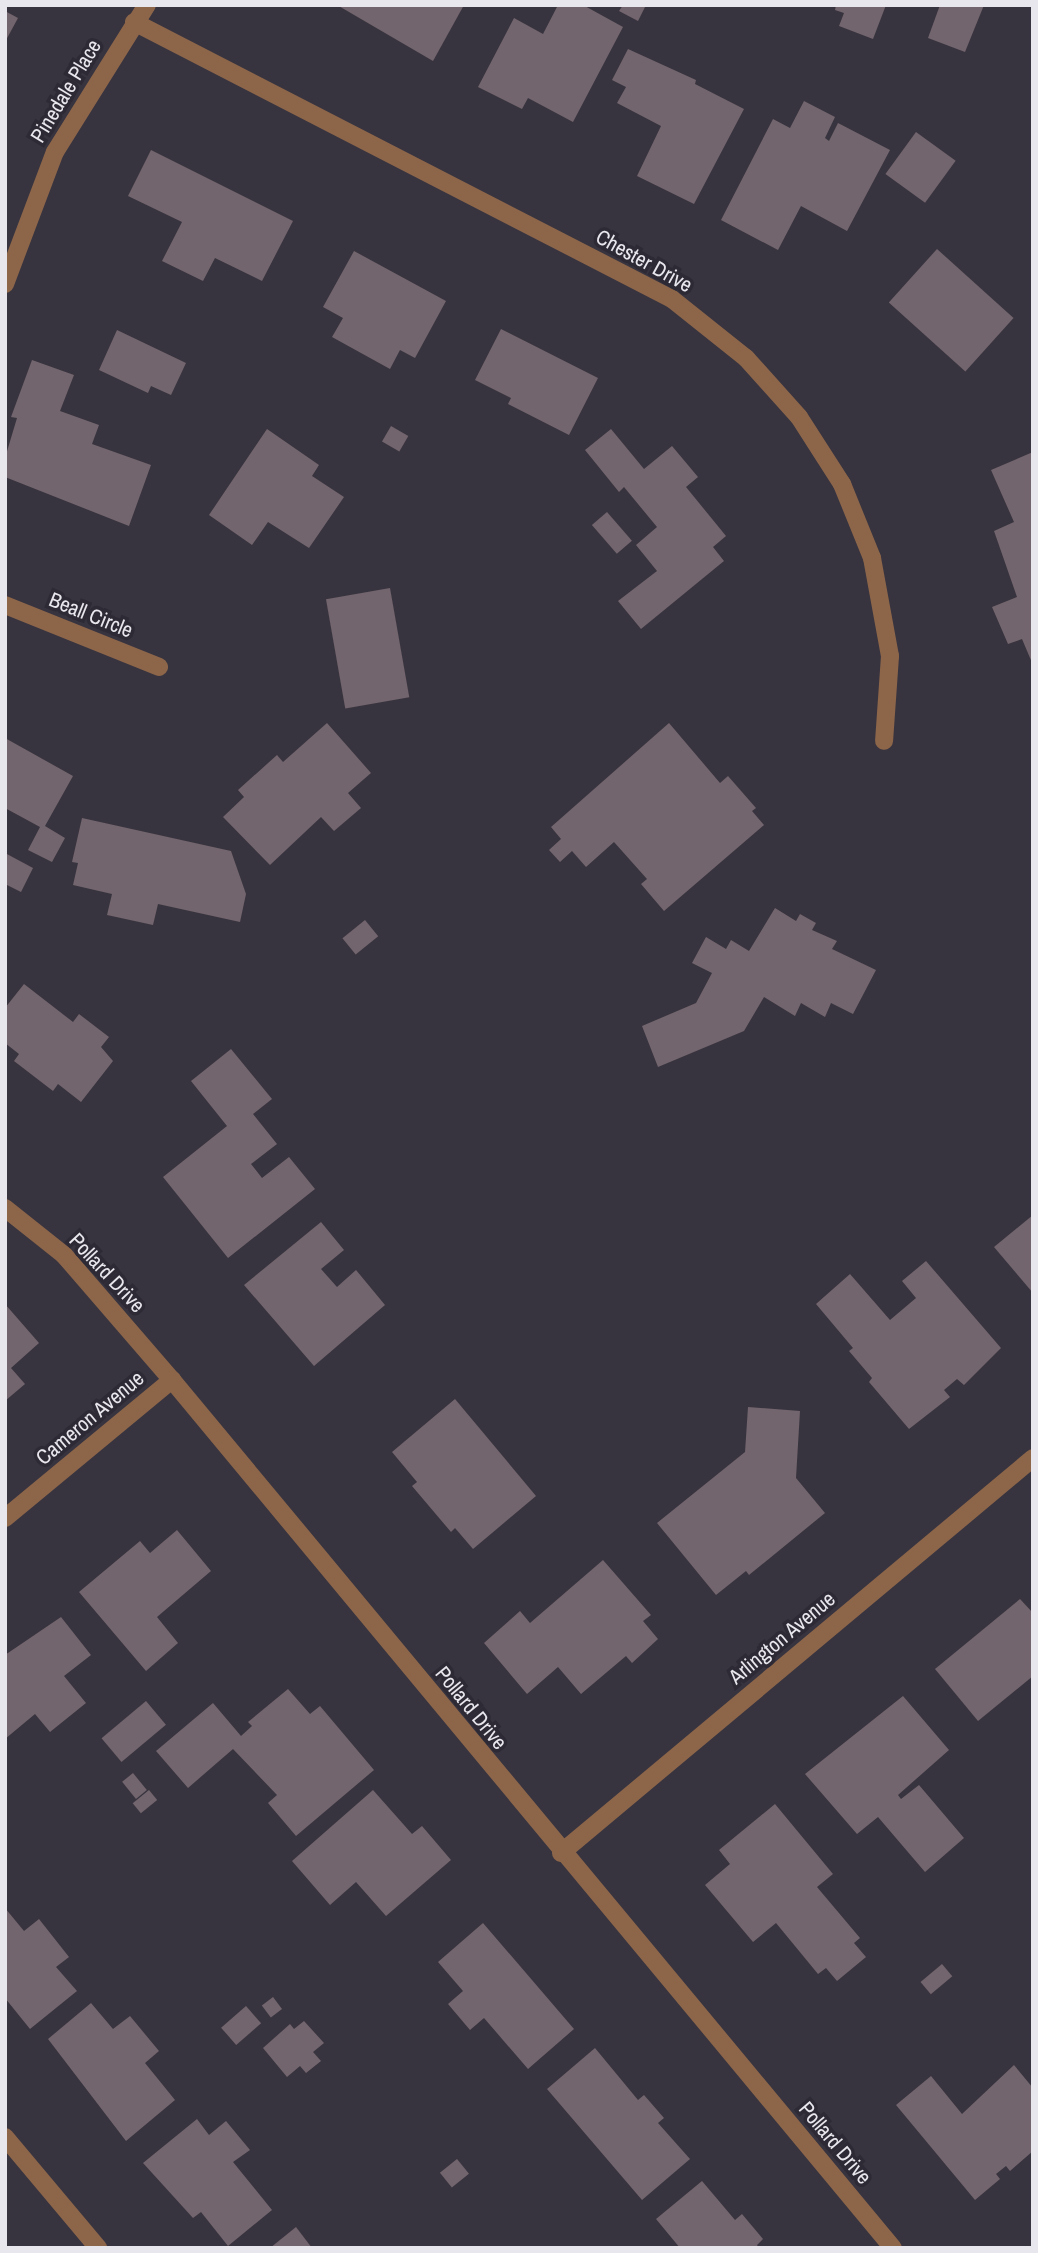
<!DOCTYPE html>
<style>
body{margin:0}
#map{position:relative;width:1038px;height:2253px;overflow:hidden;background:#38343f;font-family:"Archivo Narrow",sans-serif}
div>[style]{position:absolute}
.building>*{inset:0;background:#72656d;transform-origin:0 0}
.street>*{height:18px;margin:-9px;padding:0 9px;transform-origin:9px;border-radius:9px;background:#8d664a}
span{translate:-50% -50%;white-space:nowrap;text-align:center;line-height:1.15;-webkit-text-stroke:7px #2e2a35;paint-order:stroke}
.street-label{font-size:21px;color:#e9e7ee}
.frame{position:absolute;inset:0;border:7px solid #e9e7ee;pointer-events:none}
</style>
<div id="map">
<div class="building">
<i style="clip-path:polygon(337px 5px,464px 5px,433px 61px)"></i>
<i style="clip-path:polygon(558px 5px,583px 5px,623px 27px,573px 122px,528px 98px,522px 109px,478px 87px,514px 18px,543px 34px)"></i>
<i style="clip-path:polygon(623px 5px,646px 5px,638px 21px,619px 11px)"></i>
<i style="clip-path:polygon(836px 5px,886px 5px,873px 39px,839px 26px,844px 13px,835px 10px)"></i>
<i style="clip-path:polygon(940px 5px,984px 5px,965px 52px,928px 38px)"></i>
<i style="clip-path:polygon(5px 11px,18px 18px,5px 42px)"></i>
<i style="clip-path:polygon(628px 49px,696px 80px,695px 84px,744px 109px,694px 204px,637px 176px,661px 126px,617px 103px,626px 87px,612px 80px)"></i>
<i style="clip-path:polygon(804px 101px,835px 117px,825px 138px,829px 141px,838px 123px,890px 150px,847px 231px,801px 206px,778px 250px,721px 220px,773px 119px,790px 128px)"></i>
<i style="left:916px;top:132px;width:49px;height:52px;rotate:36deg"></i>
<i style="clip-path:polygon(151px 150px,293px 221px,262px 281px,215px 258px,203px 281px,162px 261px,182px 222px,128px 196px)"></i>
<i style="left:937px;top:249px;width:103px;height:72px;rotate:42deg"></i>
<i style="clip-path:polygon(354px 251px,446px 301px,415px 358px,400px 350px,390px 369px,332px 337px,343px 318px,323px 307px)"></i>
<i style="clip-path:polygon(501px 329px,598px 378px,569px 435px,508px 404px,511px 398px,475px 380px)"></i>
<i style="clip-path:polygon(117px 330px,186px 363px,171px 395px,151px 386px,148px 393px,99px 370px)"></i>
<i style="clip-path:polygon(32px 360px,74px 375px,60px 411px,99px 425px,92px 444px,151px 465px,129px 526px,5px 477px,5px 458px,17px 418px,11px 417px)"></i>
<i style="left:391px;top:426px;width:20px;height:18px;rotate:30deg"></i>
<i style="clip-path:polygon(267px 429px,319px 465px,312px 476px,344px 497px,309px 548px,268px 522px,252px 545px,209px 515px)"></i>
<i style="clip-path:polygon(611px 429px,644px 469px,672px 446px,698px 477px,686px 487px,726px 536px,713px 547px,724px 561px,641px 629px,618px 601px,657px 571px,636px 545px,657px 527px,624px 487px,619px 492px,585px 450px)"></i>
<i style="clip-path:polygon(1033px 452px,1033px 665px,1022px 639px,1008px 644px,992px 607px,1017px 597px,994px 531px,1014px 522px,991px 470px)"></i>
<i style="left:607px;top:512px;width:38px;height:20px;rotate:49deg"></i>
<i style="left:390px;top:588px;width:111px;height:65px;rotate:80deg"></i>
<i style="clip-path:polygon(327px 723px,371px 773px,348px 793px,361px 808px,334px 831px,321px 817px,270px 865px,223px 817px,244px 797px,238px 790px,277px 755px,283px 762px)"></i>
<i style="clip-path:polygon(669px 723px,720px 783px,728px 776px,756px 808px,752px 811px,764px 825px,664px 911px,641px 884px,647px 879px,614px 842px,586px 867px,572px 851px,560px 862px,549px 850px,561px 839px,551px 827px)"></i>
<i style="clip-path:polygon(5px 738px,73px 776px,45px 826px,65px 838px,52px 862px,28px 850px,40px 827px,5px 808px)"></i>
<i style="clip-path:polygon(82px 818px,231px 851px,246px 894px,240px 922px,158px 904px,153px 925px,107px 915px,112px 894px,73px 885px,78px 863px,72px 862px)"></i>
<i style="clip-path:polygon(5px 853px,33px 868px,21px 892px,5px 884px)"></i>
<i style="clip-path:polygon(775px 908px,796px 921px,800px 914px,816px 923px,812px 930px,837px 941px,832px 949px,876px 970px,853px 1014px,831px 1003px,825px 1017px,801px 1003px,795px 1016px,764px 997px,744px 1031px,658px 1067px,642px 1026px,696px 1003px,712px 973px,692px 963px,706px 937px,726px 949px,731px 940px,749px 951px)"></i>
<i style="left:365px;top:920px;width:21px;height:29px;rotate:51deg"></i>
<i style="clip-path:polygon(24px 984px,73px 1022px,79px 1014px,109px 1037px,101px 1047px,113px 1061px,81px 1102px,58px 1084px,53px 1091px,14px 1061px,19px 1054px,5px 1043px,5px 1008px)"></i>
<i style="clip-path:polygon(231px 1049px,272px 1099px,253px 1114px,277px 1144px,251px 1164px,262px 1178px,289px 1157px,315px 1189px,228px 1258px,163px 1177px,227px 1126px,191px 1081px)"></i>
<i style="clip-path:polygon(1033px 1215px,1033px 1293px,994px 1247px)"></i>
<i style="clip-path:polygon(321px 1222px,344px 1250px,321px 1269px,337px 1287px,356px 1270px,385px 1305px,314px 1366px,244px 1285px)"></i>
<i style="clip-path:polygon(926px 1261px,1001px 1348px,964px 1385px,957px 1379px,944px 1390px,950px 1397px,909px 1429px,869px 1382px,872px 1378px,849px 1351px,853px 1348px,816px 1304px,850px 1274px,890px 1320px,916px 1298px,902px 1281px)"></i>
<i style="clip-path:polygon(5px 1304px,39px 1343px,11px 1368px,25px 1384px,5px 1401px)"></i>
<i style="clip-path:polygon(455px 1399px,536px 1496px,473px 1549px,455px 1528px,451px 1532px,412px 1486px,417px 1482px,392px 1452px)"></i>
<i style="clip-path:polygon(748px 1407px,800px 1411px,796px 1478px,825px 1513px,749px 1575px,746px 1571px,716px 1595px,657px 1523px,745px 1452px)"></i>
<i style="clip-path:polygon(177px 1530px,211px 1571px,157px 1617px,178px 1643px,146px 1671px,79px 1592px,140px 1541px,150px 1553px)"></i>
<i style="clip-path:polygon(603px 1560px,651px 1615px,643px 1621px,658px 1639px,632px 1663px,626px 1656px,581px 1694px,558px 1667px,527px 1694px,484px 1643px,520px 1611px,530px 1623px)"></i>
<i style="clip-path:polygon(1020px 1599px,1033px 1613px,1033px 1676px,978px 1721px,935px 1669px)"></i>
<i style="clip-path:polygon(61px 1617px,91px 1655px,64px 1676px,86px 1703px,50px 1732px,35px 1714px,5px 1739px,5px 1655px)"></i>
<i style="clip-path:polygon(288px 1689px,310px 1714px,320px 1706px,374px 1770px,296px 1836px,268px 1803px,277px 1795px,233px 1749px,188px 1788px,156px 1751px,213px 1703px,241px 1736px,252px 1726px,248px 1722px)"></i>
<i style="clip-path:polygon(903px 1696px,949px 1750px,898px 1795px,901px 1799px,919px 1785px,964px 1838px,925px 1872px,878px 1817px,857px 1834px,805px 1774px)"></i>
<i style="left:146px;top:1701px;width:31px;height:58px;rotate:50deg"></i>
<i style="left:133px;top:1773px;width:22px;height:14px;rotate:51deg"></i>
<i style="left:149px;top:1790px;width:13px;height:21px;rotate:51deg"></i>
<i style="clip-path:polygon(373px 1790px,412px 1834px,422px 1826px,451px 1860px,386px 1916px,356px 1882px,330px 1905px,292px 1861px)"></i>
<i style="clip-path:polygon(775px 1804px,833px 1874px,817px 1887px,860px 1938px,854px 1943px,866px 1957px,837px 1981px,826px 1968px,818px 1974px,776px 1923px,753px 1942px,705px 1885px,730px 1864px,719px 1850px)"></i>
<i style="clip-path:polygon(5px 1908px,24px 1931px,39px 1919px,69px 1957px,56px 1967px,77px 1991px,30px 2029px,5px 1998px)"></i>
<i style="clip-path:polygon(483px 1923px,574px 2029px,528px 2069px,484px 2018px,470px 2030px,448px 2004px,463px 1991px,438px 1962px)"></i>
<i style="left:942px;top:1964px;width:16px;height:28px;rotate:50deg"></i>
<i style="left:273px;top:1997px;width:15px;height:14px;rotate:53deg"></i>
<i style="clip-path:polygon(91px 2003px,113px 2029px,130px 2016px,159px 2051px,145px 2063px,175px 2100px,126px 2141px,48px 2039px)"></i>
<i style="left:246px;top:2006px;width:23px;height:33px;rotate:49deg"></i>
<i style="clip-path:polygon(304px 2021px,324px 2043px,313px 2052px,321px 2061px,306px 2073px,300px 2066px,287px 2077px,263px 2048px,290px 2024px,294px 2029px)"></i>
<i style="clip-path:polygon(595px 2048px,638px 2100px,644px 2095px,664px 2118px,658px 2123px,690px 2159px,642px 2200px,547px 2089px)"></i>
<i style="clip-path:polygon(1014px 2065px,1033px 2088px,1033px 2151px,1010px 2171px,1006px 2166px,996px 2174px,1000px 2179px,975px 2200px,896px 2105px,931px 2076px,962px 2114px)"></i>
<i style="clip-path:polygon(197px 2119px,209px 2135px,226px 2121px,250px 2150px,233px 2162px,272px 2210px,228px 2246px,201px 2212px,193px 2218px,143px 2163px)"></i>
<i style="left:457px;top:2159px;width:19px;height:22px;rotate:51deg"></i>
<i style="clip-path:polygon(702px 2181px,735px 2220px,742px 2214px,763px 2239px,757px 2245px,759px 2248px,680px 2248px,656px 2219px)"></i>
<i style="clip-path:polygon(296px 2227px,312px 2248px,270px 2248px)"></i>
</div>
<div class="street">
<i style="left:134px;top:22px;width:605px;rotate:27.24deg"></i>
<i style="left:672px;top:299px;width:95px;rotate:38.6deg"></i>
<i style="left:746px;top:358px;width:79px;rotate:48.1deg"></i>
<i style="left:799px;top:417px;width:80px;rotate:57.3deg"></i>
<i style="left:842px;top:484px;width:80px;rotate:67.9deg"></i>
<i style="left:872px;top:558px;width:100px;rotate:79.6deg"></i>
<i style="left:890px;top:656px;width:85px;rotate:94deg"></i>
<i style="left:5px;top:284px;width:141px;rotate:-69.3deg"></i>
<i style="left:55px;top:152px;width:173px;rotate:-58deg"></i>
<i style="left:5px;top:605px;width:166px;rotate:21.9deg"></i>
<i style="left:5px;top:1208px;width:75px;rotate:38.5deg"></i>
<i style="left:64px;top:1255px;width:165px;rotate:49.2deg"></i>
<i style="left:172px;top:1380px;width:1128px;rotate:50.29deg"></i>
<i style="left:5px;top:1518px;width:217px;rotate:-39.6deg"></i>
<i style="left:561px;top:1853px;width:615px;rotate:-39.92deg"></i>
<i style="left:5px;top:2137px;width:145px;rotate:50deg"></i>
</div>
<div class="street-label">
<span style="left:66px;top:91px;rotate:-59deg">Pinedale Place</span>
<span style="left:644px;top:261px;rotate:29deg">Chester Drive</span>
<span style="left:91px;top:615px;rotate:22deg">Beall Circle</span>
<span style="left:107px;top:1273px;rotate:47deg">Pollard Drive</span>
<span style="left:90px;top:1418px;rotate:-40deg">Cameron Avenue</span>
<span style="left:782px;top:1638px;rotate:-40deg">Arlington Avenue</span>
<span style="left:471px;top:1708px;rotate:51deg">Pollard Drive</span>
<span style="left:835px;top:2143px;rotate:50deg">Pollard Drive</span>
</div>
<div class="frame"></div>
</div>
